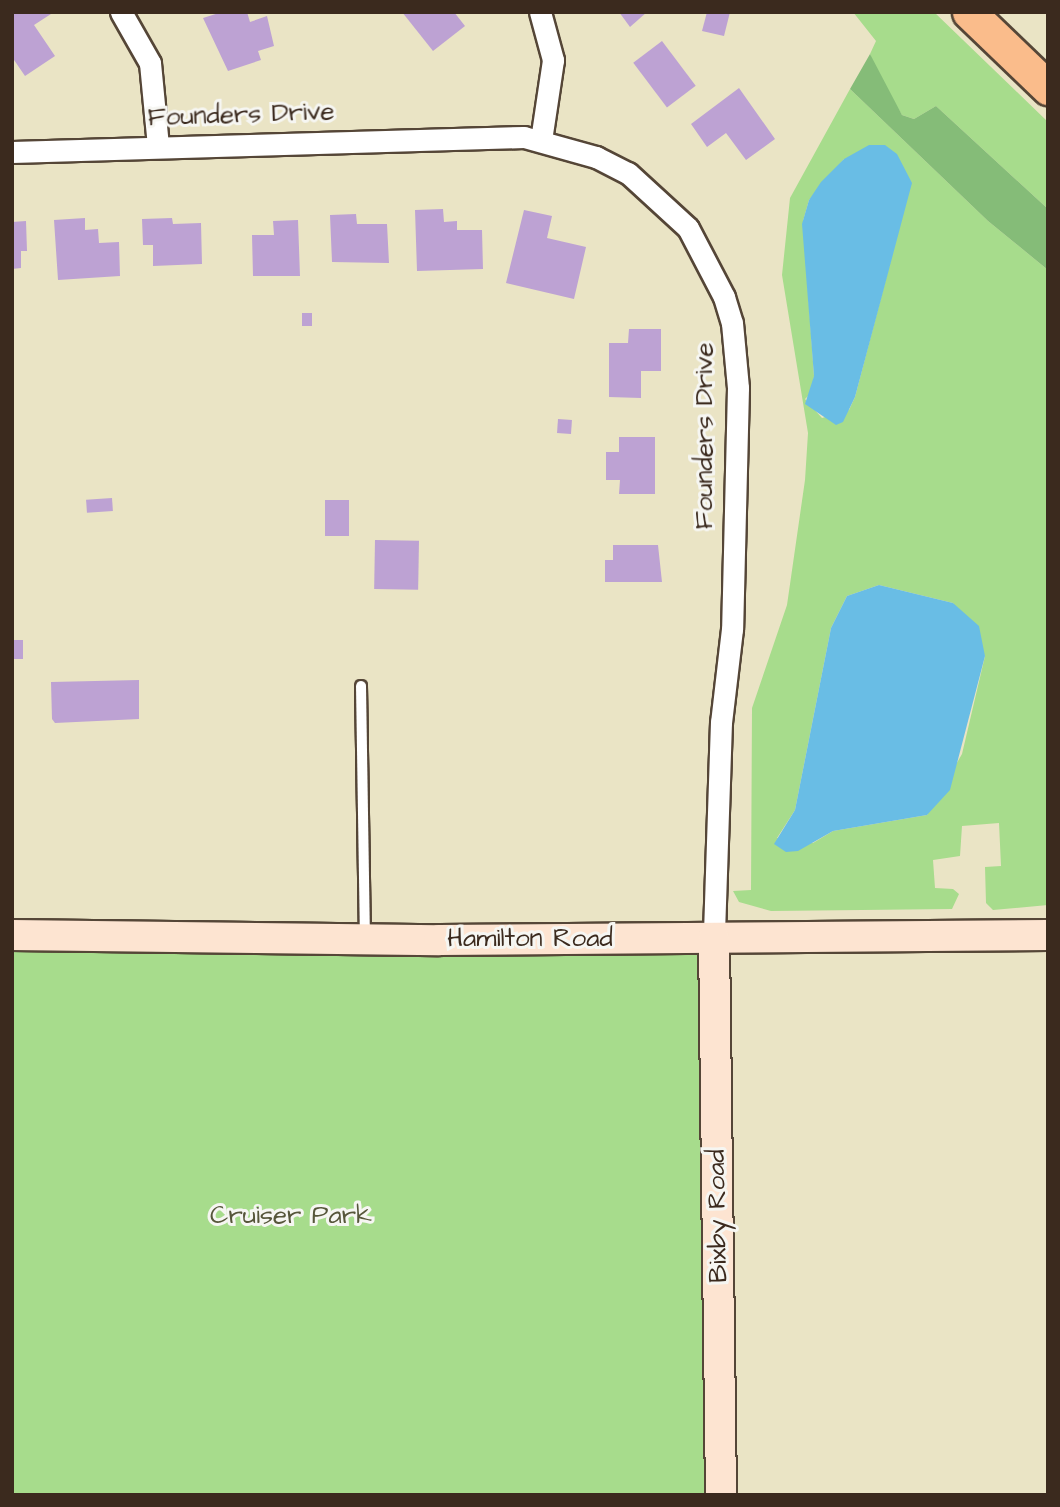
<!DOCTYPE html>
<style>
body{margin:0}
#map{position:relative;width:1060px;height:1507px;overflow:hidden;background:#eae4c5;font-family:"Architects Daughter",sans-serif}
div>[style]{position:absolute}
.green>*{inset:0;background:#a7dc8c;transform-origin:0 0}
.forest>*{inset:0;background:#85bc78}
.water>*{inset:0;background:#69bde5}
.building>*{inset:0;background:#bda2d3;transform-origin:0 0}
.roads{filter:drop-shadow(2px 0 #554637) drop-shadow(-2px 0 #554637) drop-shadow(0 2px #554637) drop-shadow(0 -2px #554637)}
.lane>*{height:10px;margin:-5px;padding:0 5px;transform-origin:5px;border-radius:5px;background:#fff}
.street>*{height:21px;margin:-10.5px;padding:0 10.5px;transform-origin:10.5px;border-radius:10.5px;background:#fff}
.secondary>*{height:30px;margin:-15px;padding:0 15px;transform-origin:15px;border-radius:15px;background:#fde4d1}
.primary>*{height:33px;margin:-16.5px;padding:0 16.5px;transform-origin:16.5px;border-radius:16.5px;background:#fabc8b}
span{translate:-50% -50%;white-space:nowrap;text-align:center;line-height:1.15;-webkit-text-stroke:6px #f6f6f2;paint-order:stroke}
.street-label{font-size:26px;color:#3b2a1e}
.park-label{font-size:26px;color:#56563a}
.frame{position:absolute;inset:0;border:14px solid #3b2a1e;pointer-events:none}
</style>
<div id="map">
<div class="green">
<i style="clip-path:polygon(853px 12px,934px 12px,1048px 122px,1048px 209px,936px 106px,914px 119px,902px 115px,876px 73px,870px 54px,876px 41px)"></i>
<i style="clip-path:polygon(evenodd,850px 89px,988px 221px,1048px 270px,1048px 905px,993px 910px,986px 903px,985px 867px,1001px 866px,999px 823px,962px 826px,960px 856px,933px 860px,935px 888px,953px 889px,959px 894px,952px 909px,771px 911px,739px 902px,733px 891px,751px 890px,752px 708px,787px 605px,805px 480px,808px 433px,782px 275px,790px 198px,850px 89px,844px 159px,911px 183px,855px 397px,849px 410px,822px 418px,805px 399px,812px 392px,814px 376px,803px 221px,809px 200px,844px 159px,850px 89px,879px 585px,953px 603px,985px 656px,962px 754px,927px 815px,833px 831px,813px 843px,777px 838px,795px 810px,831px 628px,847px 596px,879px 585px)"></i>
<i style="left:12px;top:935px;width:702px;height:560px"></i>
</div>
<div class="forest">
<i style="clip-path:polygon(870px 54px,902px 115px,914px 119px,936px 106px,1048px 209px,1048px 270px,988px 221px,850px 89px)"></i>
</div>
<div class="water">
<i style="clip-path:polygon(869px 145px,885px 145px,897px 154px,912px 183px,855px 397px,843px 422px,836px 425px,805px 404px,814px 376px,802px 224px,809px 200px,821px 182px,844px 159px)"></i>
<i style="clip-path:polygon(879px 585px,953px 603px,979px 626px,985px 656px,950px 790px,927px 815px,833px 831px,798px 851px,786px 852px,774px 844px,795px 810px,831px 628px,847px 596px)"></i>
</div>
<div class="building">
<i style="clip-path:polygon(12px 12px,51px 14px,34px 25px,55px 56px,25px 76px,12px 57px)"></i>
<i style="clip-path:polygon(222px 12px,247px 12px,250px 22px,267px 16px,274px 46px,258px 51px,261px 60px,228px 71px,203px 18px)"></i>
<i style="clip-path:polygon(402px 12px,454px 12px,465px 26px,433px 51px)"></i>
<i style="clip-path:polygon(619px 12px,647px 12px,630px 27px)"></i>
<i style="clip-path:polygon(707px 12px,730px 12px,724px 36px,702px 31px)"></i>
<i style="left:662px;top:41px;width:56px;height:36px;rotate:53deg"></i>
<i style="clip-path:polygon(739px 88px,775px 139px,746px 160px,726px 133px,707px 147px,691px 124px)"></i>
<i style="clip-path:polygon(443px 209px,444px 222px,457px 221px,457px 230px,482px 230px,483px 269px,417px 271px,415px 210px)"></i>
<i style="clip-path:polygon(524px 210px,552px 216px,547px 238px,586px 247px,574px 299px,506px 283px)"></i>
<i style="clip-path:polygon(356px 214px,357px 224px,387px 224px,389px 263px,332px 262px,330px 215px)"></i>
<i style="clip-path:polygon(85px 218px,85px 230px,98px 229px,99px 243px,119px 242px,120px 276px,58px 280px,54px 220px)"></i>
<i style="clip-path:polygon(172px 218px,173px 224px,201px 223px,202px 264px,153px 266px,153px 245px,143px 245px,142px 219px)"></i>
<i style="clip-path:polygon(298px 220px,300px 276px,253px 276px,252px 235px,274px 235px,273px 221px)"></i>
<i style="clip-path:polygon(26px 221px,27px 251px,21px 251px,21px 268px,12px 269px,12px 222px)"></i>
<i style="left:302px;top:313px;width:10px;height:13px"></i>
<i style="clip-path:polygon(629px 329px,661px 329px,661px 371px,641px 371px,641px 398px,609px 397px,609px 343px,628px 343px)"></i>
<i style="left:558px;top:419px;width:14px;height:14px;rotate:4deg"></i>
<i style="clip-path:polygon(619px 437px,655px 437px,655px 494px,619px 494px,620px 480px,606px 480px,606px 452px,619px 452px)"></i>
<i style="left:112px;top:498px;width:13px;height:26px;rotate:86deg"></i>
<i style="left:325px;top:500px;width:24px;height:36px"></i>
<i style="left:375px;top:540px;width:44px;height:49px;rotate:1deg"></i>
<i style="clip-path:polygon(613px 545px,658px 545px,662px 582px,605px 582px,605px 560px,613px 560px)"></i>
<i style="left:12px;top:640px;width:11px;height:19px"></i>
<i style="clip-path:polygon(139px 680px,139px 719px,55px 723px,52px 719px,51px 682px)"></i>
</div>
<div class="roads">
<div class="lane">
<i style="left:361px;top:686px;width:250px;rotate:89.1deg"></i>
</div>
<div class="street">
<i style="left:121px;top:12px;width:59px;rotate:60.4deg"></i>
<i style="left:150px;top:63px;width:83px;rotate:84.5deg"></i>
<i style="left:540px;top:12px;width:50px;rotate:74.8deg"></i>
<i style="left:553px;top:60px;width:81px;rotate:98.5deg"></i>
<i style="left:12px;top:152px;width:512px;rotate:-1.68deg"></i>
<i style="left:524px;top:137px;width:75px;rotate:15.5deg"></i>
<i style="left:596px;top:157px;width:36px;rotate:27deg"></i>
<i style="left:628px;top:173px;width:81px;rotate:42.5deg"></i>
<i style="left:688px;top:228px;width:78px;rotate:62.4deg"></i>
<i style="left:724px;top:297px;width:27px;rotate:73deg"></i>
<i style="left:732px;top:323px;width:65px;rotate:84.7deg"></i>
<i style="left:738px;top:388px;width:241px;rotate:91.4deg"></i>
<i style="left:732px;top:629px;width:94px;rotate:96.7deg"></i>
<i style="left:721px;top:722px;width:216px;rotate:91.9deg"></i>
</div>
<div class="secondary">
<i style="left:12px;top:935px;width:427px;rotate:0.7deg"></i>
<i style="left:439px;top:940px;width:609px;rotate:-0.47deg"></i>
<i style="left:714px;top:938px;width:557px;rotate:89.28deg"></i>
</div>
<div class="primary">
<i style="left:969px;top:12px;width:110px;rotate:43.9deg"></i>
</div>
</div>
<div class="street-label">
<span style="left:241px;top:115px;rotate:-2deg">Founders Drive</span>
<span style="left:705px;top:436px;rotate:-90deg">Founders Drive</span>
<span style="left:530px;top:939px">Hamilton Road</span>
<span style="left:718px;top:1216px;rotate:-91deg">Bixby Road</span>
</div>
<div class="park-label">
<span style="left:291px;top:1216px">Cruiser Park</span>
</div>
<div class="frame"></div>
</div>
